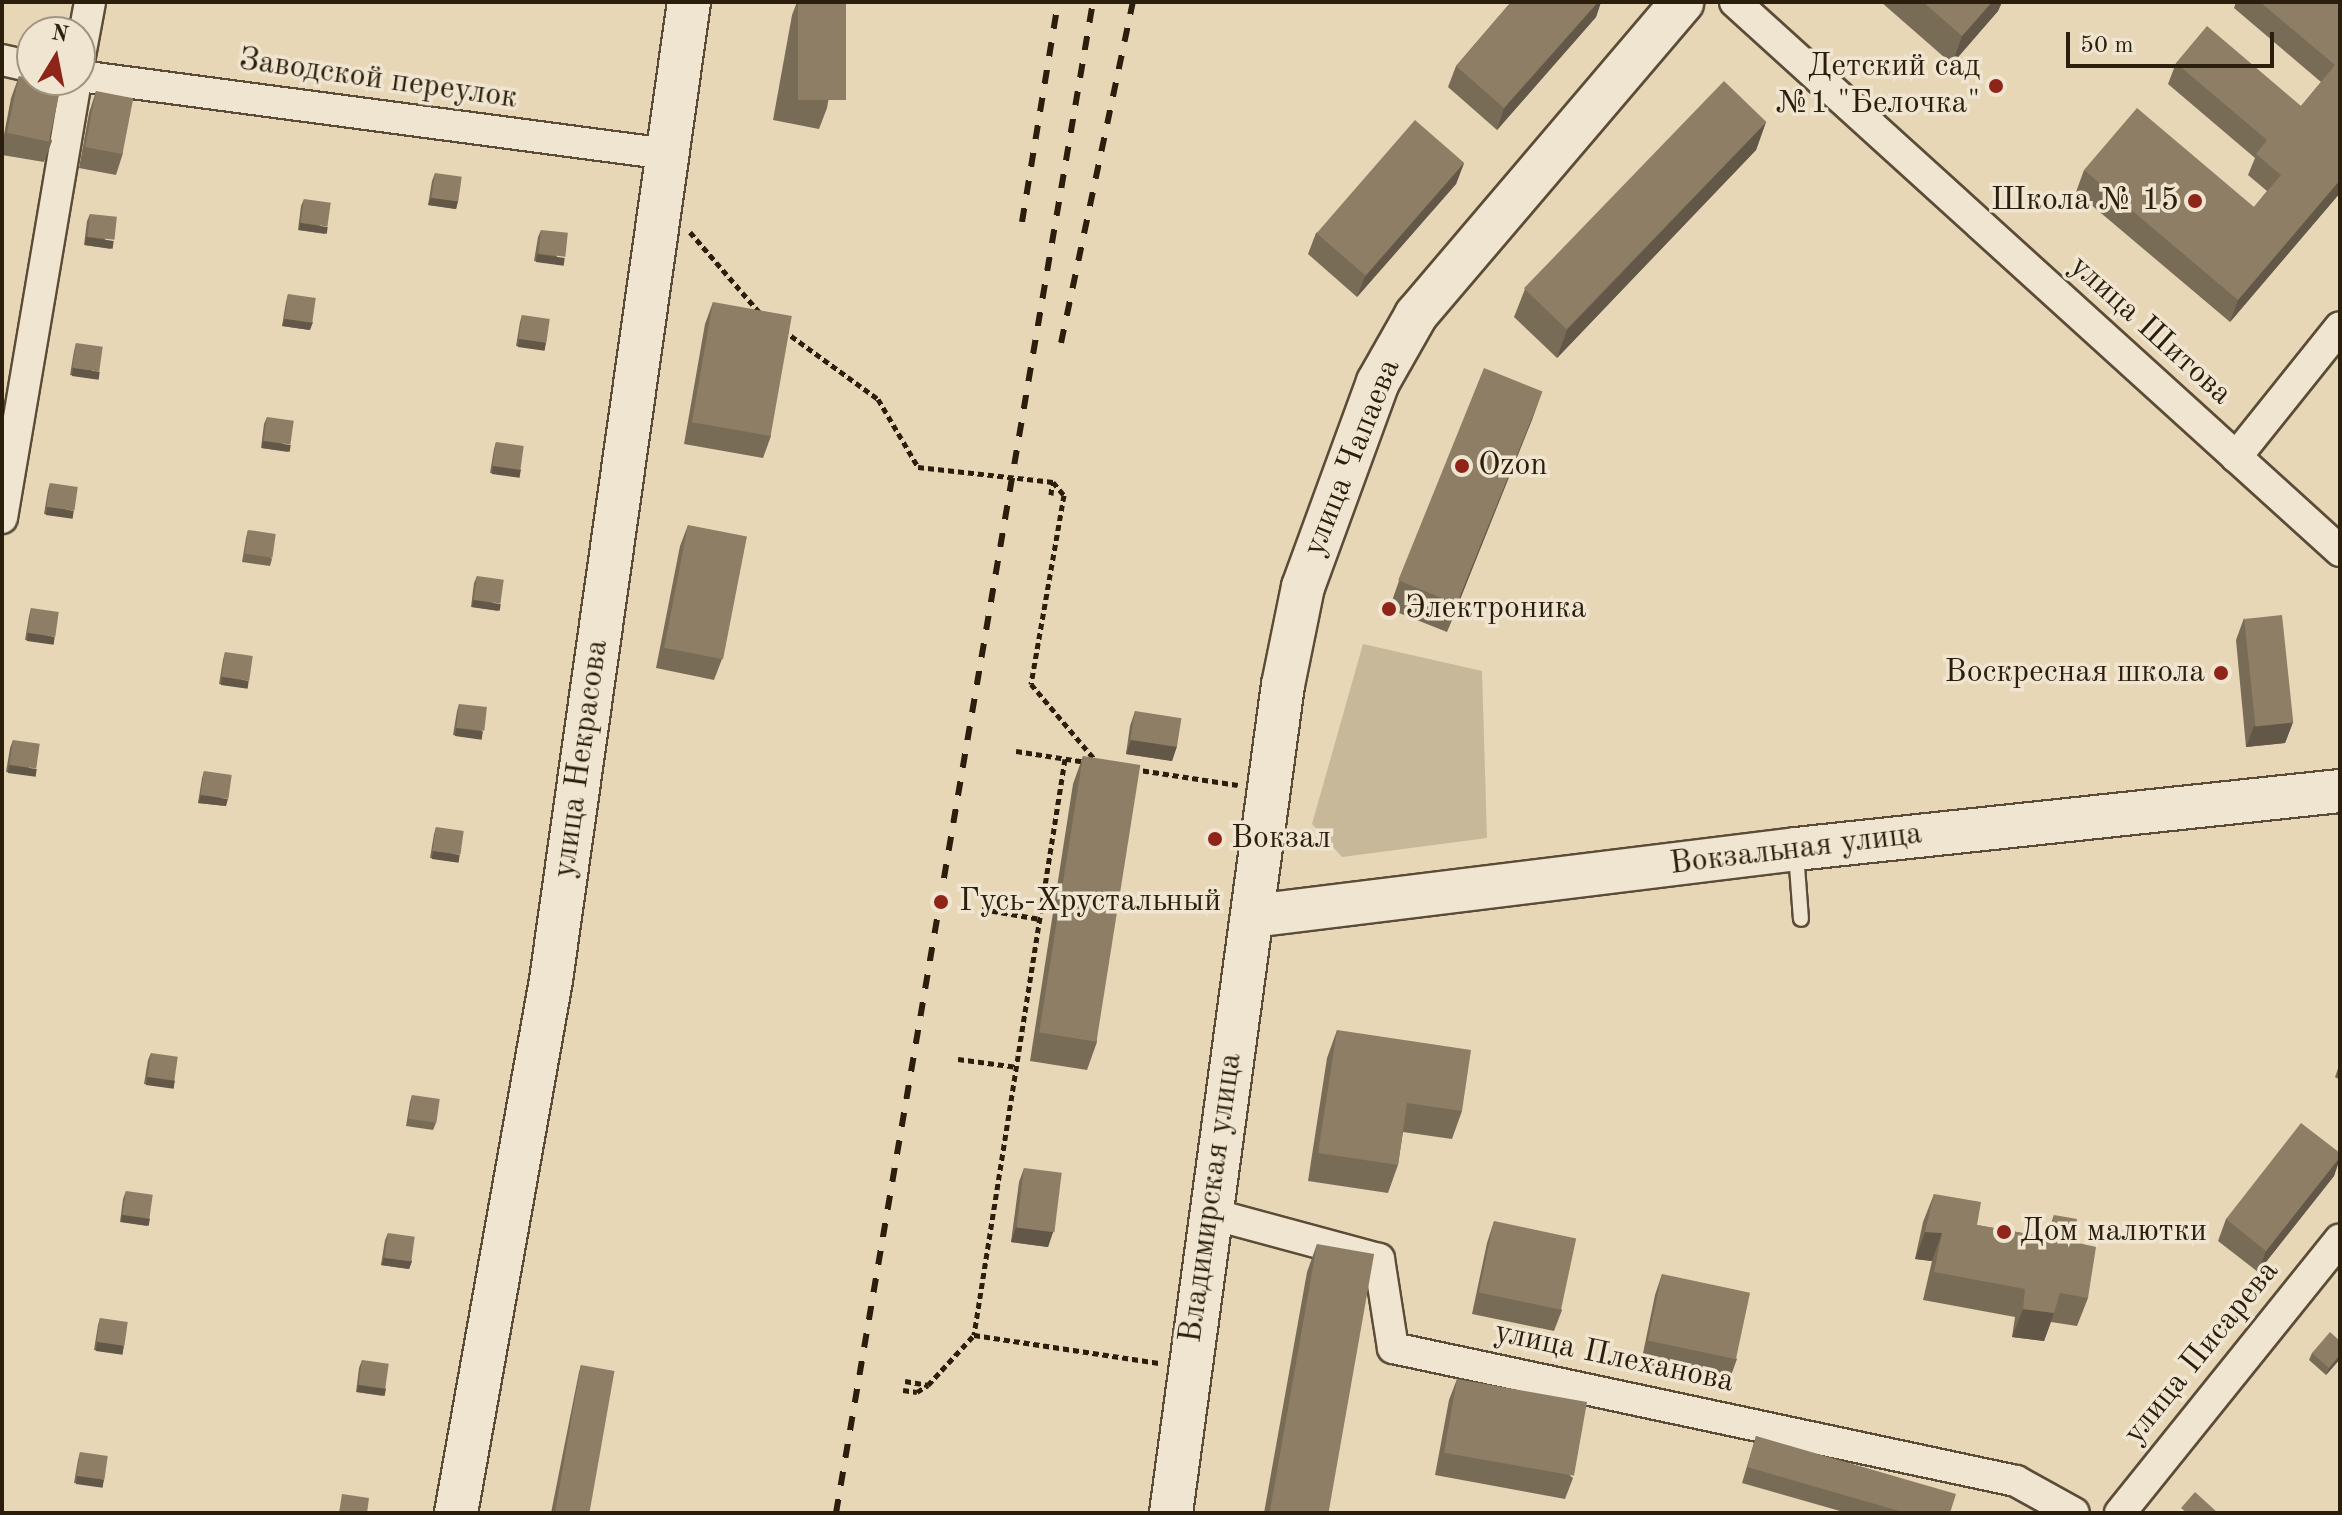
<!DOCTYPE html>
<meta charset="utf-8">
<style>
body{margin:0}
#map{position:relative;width:2342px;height:1515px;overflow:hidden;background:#e7d7b7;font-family:"Old Standard TT",serif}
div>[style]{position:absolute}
.green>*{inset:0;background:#c7b89a}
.path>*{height:5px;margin-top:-2.5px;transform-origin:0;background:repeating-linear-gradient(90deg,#2c1e0c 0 6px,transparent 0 10px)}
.roads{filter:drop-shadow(2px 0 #5b4c37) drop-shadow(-2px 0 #5b4c37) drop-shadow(0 2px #5b4c37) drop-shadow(0 -2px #5b4c37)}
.lane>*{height:14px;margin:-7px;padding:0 7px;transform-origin:7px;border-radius:7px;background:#efe5d0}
.street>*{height:30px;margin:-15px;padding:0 15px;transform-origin:15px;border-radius:15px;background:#efe5d0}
.secondary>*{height:42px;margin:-21px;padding:0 21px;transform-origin:21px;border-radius:21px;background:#efe5d0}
.rail>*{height:6px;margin-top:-3px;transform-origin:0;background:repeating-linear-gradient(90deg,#2c1e0c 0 14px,transparent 0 28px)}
.wall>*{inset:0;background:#796c57}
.shaded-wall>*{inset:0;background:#635847;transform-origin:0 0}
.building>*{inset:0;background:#8d7e65;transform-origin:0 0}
.dots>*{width:22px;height:22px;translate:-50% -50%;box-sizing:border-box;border:4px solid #efe5d0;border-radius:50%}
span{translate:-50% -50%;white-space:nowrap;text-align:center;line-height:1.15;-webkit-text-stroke:7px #efe5d0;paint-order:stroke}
.poi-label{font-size:32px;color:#2c1e0c}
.right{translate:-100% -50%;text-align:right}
.left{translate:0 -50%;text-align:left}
.street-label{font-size:32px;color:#2c1e0c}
.frame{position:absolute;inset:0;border:4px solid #2c1e0c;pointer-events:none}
.north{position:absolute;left:16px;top:16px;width:80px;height:80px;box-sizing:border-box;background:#efe5d0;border:2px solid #a19582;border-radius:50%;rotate:10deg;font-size:22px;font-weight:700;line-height:32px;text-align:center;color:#2c1e0c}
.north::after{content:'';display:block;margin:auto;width:28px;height:36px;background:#8f2418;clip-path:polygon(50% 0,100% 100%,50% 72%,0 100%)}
.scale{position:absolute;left:2066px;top:32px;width:208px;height:36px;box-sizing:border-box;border:4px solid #2c1e0c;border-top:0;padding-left:10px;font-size:24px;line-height:28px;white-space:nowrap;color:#2c1e0c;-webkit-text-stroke:6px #efe5d0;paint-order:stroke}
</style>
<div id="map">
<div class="green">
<i style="clip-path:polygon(1363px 644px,1482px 671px,1487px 838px,1342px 857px,1312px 824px)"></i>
</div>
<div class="path">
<i style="left:690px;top:232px;width:106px;rotate:49.2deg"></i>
<i style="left:783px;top:330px;width:117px;rotate:36deg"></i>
<i style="left:878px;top:399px;width:79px;rotate:59.5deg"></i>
<i style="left:918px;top:467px;width:136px;rotate:6.3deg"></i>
<i style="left:1053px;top:482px;width:17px;rotate:50deg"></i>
<i style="left:1064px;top:495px;width:192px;rotate:99.9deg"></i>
<i style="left:1031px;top:684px;width:102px;rotate:49.8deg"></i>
<i style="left:1051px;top:495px;width:12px;rotate:-85deg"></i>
<i style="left:1016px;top:751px;width:71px;rotate:8.9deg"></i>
<i style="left:1065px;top:759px;width:583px;rotate:98.98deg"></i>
<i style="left:974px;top:1335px;width:187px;rotate:8.6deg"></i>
<i style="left:1133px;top:769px;width:106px;rotate:8.7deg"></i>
<i style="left:982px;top:909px;width:59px;rotate:9.8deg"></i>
<i style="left:958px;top:1059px;width:60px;rotate:7.7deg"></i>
<i style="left:905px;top:1381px;width:22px;rotate:10deg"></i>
<i style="left:903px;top:1390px;width:14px;rotate:8deg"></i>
<i style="left:917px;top:1392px;width:13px;rotate:-32deg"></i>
<i style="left:928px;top:1385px;width:68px;rotate:-47.4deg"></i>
</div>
<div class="roads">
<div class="lane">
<i style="left:1796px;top:853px;width:66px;rotate:85.7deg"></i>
</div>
<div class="street">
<i style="left:1735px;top:2px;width:817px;rotate:42.22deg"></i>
<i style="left:80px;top:56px;width:55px;rotate:-79.5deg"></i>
<i style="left:2px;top:60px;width:31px;rotate:13deg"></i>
<i style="left:80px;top:76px;width:592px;rotate:7.57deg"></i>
<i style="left:2236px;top:457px;width:166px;rotate:-51.3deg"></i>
<i style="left:2px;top:518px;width:444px;rotate:-80.4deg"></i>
<i style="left:1208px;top:1213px;width:177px;rotate:15.1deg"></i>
<i style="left:1379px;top:1259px;width:90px;rotate:81.1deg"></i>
<i style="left:1393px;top:1348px;width:637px;rotate:12.05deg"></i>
<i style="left:2016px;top:1481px;width:66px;rotate:28.9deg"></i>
<i style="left:2120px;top:1513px;width:351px;rotate:-51.2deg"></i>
</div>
<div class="secondary">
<i style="left:1253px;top:916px;width:547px;rotate:-7.03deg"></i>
<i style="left:1796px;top:849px;width:547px;rotate:-6.09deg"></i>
<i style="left:456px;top:1513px;width:541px;rotate:-79.89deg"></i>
<i style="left:551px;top:980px;width:988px;rotate:-81.97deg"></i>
<i style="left:1171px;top:1513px;width:836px;rotate:-82.3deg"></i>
<i style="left:1283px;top:685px;width:100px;rotate:-78.5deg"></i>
<i style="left:1303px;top:587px;width:218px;rotate:-69.9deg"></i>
<i style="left:1378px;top:382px;width:77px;rotate:-60.4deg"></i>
<i style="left:1416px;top:315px;width:411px;rotate:-49.6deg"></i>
</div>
</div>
<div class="rail">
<i style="left:1022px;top:222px;width:223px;rotate:-80.7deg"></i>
<i style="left:1061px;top:343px;width:349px;rotate:-78.1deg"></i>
<i style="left:836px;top:1513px;width:1533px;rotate:-80.35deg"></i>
</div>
<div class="wall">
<i style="clip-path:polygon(797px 2px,846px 2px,827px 108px,819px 129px,773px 120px,792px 15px)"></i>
<i style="clip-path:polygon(1511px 2px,1601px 2px,1596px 17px,1497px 130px,1448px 87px,1456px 66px)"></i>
<i style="clip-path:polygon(1881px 2px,2002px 2px,1998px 11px,1952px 64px)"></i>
<i style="clip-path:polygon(2236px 2px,2340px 2px,2340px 193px,2230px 322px,2076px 192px,2084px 170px,2254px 207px,2267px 191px,2248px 175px,2255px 158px,2168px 84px,2176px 63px,2301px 106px,2321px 82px,2234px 8px)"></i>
<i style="clip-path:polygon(19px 76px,52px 141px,44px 162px,2px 155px,2px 145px,11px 98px)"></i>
<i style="clip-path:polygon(96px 91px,123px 153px,116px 175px,79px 168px,89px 113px)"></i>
<i style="clip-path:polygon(1766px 122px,1756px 150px,1557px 358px,1514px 317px,1525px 289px)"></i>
<i style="clip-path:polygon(1464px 163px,1456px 184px,1357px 297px,1308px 254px,1316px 233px)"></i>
<i style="clip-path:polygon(435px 173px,458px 201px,456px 209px,428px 205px,432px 181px)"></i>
<i style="clip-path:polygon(304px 199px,325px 234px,298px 230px,301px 206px)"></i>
<i style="clip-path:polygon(90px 214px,111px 249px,84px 245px,87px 221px)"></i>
<i style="clip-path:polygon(541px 230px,562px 265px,534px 261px,538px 237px)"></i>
<i style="clip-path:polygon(288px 294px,310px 330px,282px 326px,286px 302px)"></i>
<i style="clip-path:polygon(713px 302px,771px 436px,763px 458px,684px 444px,705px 324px)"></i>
<i style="clip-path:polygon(522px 315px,546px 343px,544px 350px,516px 346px,520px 322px)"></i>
<i style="clip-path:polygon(76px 343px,97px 379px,70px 375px,74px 351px)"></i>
<i style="clip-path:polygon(1542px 392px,1447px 632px,1389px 609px,1399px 581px)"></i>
<i style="clip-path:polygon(267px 417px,288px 452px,261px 448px,264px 424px)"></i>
<i style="clip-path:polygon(496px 442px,521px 470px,518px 477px,490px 473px,494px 449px)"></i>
<i style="clip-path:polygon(50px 483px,72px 518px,44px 514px,48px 490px)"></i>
<i style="clip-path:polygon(688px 525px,722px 659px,714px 680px,656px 668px,680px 546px)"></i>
<i style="clip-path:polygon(248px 530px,272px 559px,270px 566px,242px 562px,246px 538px)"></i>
<i style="clip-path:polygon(477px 576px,498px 611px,471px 607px,474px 583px)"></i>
<i style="clip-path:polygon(31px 608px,53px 644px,25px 640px,29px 616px)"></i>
<i style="clip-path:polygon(2244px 618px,2293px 722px,2285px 743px,2246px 747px,2236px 640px)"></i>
<i style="clip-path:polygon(225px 652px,247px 688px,219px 684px,223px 660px)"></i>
<i style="clip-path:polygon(459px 704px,483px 732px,480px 739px,453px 735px,457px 711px)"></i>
<i style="clip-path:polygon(1135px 711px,1177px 746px,1172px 761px,1126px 754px,1130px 726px)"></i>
<i style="clip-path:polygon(13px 740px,34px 776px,6px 772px,10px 748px)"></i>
<i style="clip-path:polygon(1083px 756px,1097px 1042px,1087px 1070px,1030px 1061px,1073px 784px)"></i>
<i style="clip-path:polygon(204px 771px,226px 806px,198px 803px,202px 778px)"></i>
<i style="clip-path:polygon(436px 827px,458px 862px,430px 858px,434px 834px)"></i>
<i style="clip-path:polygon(1337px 1030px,1462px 1111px,1452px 1139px,1403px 1132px,1398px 1165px,1388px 1193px,1308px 1181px,1327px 1058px)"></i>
<i style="clip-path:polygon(151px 1053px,175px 1081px,172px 1088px,144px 1084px,148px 1060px)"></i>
<i style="clip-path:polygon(2340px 1063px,2340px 1080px,2335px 1077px)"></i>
<i style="clip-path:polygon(412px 1095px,436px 1123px,433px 1130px,406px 1126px,410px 1102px)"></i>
<i style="clip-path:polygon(2340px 1153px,2340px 1159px,2334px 1176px,2258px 1272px,2218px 1241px,2226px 1219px)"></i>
<i style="clip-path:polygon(1024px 1168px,1053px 1232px,1048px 1247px,1011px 1242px,1019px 1182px)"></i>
<i style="clip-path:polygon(126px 1191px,150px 1219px,147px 1226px,120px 1222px,123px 1199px)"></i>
<i style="clip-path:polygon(1934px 1194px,1977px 1225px,2046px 1237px,2054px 1215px,2074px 1242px,2088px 1298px,2077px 1326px,2051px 1322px,2044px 1341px,2012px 1337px,2015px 1317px,1923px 1300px,1932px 1261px,1915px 1259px,1923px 1222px)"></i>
<i style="clip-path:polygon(1494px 1221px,1562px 1310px,1554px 1331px,1472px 1314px,1487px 1243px)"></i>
<i style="clip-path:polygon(388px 1233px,412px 1261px,409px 1269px,381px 1265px,385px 1240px)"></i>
<i style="clip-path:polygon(1317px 1244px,1327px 1513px,1264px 1513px,1307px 1272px)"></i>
<i style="clip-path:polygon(1662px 1274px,1737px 1359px,1729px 1381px,1641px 1363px,1655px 1295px)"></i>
<i style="clip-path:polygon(100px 1318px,124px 1346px,122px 1354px,94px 1350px,98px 1325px)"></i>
<i style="clip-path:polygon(2340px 1341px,2340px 1359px,2326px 1375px,2309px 1360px,2312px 1353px)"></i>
<i style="clip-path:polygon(362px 1360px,386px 1389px,383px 1396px,356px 1392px,359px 1368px)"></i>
<i style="clip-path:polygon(581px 1365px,586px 1513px,551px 1513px,579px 1372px)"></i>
<i style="clip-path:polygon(1457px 1379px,1573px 1478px,1565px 1499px,1435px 1475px,1449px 1400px)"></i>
<i style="clip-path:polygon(1756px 1436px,1950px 1513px,1847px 1513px,1742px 1483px)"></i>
<i style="clip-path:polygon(80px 1452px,104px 1480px,102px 1487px,74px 1483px,78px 1460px)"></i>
</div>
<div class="shaded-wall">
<i style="clip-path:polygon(1598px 2px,1601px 2px,1596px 17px,1497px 130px,1504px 108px)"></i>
<i style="clip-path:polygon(1992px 2px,2002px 2px,1998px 11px,1952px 64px,1962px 36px)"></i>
<i style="clip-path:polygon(1766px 122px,1756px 150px,1557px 358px,1567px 330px)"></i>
<i style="clip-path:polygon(1464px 163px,1456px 184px,1357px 297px,1365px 276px)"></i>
<i style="clip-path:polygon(2340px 180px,2340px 193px,2230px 322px,2238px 300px)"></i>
<i style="clip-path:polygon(431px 198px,458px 201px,456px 209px,428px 205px)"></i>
<i style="left:300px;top:223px;width:28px;height:7px;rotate:8deg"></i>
<i style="left:86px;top:237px;width:28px;height:8px;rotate:8deg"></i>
<i style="left:537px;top:254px;width:28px;height:8px;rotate:8deg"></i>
<i style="clip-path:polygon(285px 319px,313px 322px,310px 330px,282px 326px)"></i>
<i style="left:519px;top:339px;width:27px;height:8px;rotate:8deg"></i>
<i style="left:73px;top:368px;width:27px;height:8px;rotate:8deg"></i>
<i style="clip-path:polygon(1542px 392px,1532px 420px,1447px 632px,1457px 604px)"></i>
<i style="left:263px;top:441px;width:28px;height:7px;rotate:8deg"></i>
<i style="left:493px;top:466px;width:28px;height:8px;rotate:8deg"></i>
<i style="left:47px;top:507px;width:27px;height:8px;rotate:8deg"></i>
<i style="left:473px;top:600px;width:28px;height:7px;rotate:8deg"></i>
<i style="left:28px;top:633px;width:27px;height:8px;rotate:8deg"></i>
<i style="left:222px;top:677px;width:27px;height:8px;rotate:8deg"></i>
<i style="clip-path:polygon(2293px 722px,2285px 743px,2246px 747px,2254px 726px)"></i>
<i style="left:456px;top:728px;width:27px;height:8px;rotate:8deg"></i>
<i style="clip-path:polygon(1131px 740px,1177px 746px,1172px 761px,1126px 754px)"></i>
<i style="left:9px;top:765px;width:28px;height:8px;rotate:8deg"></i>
<i style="clip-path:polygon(201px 795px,228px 799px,226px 806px,198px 803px)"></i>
<i style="left:433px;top:851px;width:27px;height:8px;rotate:8deg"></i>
<i style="left:147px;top:1077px;width:28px;height:8px;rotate:8deg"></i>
<i style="clip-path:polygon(2340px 1157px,2334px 1176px,2258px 1272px,2266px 1251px)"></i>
<i style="left:122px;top:1215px;width:28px;height:7px;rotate:8deg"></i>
<i style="clip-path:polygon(1016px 1227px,1053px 1232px,1048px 1247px,1011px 1242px)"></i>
<i style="clip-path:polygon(1925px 1232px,1942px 1233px,1932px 1261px,1915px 1259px)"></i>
<i style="clip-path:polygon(384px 1258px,412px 1261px,409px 1269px,381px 1265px)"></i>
<i style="clip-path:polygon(2023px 1309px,2054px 1313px,2044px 1341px,2012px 1337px)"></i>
<i style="left:97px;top:1342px;width:27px;height:9px;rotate:8deg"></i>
<i style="clip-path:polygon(2340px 1355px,2340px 1359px,2326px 1375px,2329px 1368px)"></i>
<i style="left:358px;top:1385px;width:28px;height:7px;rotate:8deg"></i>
<i style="left:77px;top:1476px;width:27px;height:8px;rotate:8deg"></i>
</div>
<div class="building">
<i style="left:798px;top:2px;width:48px;height:98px"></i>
<i style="clip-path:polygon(1511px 2px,1598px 2px,1504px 108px,1456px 66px)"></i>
<i style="clip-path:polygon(1923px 2px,1992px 2px,1962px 36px)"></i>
<i style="clip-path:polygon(2260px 2px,2340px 2px,2340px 180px,2238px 300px,2084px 170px,2137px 108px,2254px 207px,2281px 175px,2256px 154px,2267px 140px,2176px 63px,2207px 26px,2301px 106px,2335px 65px)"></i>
<i style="left:19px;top:76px;width:43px;height:58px;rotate:12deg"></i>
<i style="left:1724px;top:81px;width:59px;height:288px;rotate:44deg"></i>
<i style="left:96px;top:91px;width:38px;height:57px;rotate:11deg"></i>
<i style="left:1415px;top:120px;width:65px;height:150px;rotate:41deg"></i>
<i style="left:435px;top:173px;width:27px;height:25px;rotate:8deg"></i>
<i style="left:304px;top:199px;width:27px;height:24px;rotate:8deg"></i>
<i style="left:90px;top:214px;width:27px;height:23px;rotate:6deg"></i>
<i style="left:541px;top:230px;width:27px;height:24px;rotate:6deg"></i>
<i style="left:288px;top:294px;width:28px;height:25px;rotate:8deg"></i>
<i style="left:713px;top:302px;width:80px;height:122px;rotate:10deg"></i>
<i style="left:522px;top:315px;width:28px;height:24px;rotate:8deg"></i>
<i style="left:76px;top:343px;width:27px;height:25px;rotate:8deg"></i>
<i style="left:1484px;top:368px;width:63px;height:229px;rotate:22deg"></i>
<i style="left:267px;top:417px;width:27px;height:24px;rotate:8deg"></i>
<i style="left:496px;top:442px;width:28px;height:24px;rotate:8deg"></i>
<i style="left:50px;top:483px;width:28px;height:24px;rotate:8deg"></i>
<i style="left:688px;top:525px;width:60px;height:125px;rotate:11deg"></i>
<i style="left:248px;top:530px;width:28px;height:24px;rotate:8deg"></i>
<i style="left:477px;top:576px;width:27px;height:24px;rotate:8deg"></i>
<i style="left:31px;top:608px;width:28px;height:25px;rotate:8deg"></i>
<i style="left:2282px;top:615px;width:108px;height:38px;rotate:84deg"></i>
<i style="left:225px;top:652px;width:28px;height:25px;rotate:8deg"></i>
<i style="left:459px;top:704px;width:28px;height:24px;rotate:6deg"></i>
<i style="left:1135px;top:711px;width:47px;height:29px;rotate:9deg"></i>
<i style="left:13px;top:740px;width:27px;height:25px;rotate:8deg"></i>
<i style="left:1083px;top:756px;width:58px;height:280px;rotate:9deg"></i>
<i style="left:204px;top:771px;width:28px;height:24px;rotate:8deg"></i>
<i style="left:436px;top:827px;width:28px;height:24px;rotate:8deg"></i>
<i style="clip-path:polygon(1337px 1030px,1471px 1050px,1462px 1111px,1407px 1103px,1398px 1165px,1318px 1153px)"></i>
<i style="left:151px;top:1053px;width:27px;height:24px;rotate:8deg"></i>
<i style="left:412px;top:1095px;width:28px;height:24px;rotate:8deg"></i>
<i style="clip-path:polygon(2301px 1123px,2340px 1153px,2340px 1157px,2266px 1251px,2226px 1219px)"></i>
<i style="left:1024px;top:1168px;width:38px;height:60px;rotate:7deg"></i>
<i style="left:126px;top:1191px;width:27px;height:24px;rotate:8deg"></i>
<i style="clip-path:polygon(1934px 1194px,1981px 1202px,1977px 1225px,2050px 1238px,2054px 1215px,2077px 1219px,2074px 1242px,2096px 1247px,2088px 1298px,2060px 1293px,2054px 1313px,2023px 1309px,2025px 1289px,1934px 1272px,1942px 1233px,1925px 1232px)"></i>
<i style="left:1494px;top:1221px;width:84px;height:73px;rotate:12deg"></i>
<i style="left:388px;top:1233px;width:27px;height:25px;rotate:8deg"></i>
<i style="left:1317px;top:1244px;width:58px;height:273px;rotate:10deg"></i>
<i style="left:1662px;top:1274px;width:90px;height:68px;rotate:12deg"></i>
<i style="left:100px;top:1318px;width:28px;height:24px;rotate:8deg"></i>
<i style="clip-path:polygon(2330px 1332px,2340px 1341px,2340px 1355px,2329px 1368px,2312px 1353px)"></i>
<i style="left:362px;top:1360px;width:27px;height:25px;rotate:8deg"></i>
<i style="left:581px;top:1365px;width:34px;height:151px;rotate:10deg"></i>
<i style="left:1457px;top:1379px;width:132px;height:75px;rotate:10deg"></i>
<i style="clip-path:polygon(1756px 1436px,1956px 1494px,1950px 1513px,1906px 1513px,1747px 1467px)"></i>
<i style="left:80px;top:1452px;width:28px;height:24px;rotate:8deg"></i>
<i style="clip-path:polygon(2195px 1492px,2218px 1513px,2187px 1513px,2181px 1508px)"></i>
<i style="clip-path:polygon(342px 1494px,369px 1498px,367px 1513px,339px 1513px)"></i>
</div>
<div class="dots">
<i style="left:1996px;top:86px;background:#8f2418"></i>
<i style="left:2195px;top:201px;background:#8f2418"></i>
<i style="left:1462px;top:466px;background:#8f2418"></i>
<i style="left:1389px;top:609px;background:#8f2418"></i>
<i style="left:2221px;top:673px;background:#8f2418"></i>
<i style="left:1215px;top:839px;background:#8f2418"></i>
<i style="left:941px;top:902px;background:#8f2418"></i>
<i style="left:2004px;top:1232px;background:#8f2418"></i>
</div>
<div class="poi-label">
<span class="right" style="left:1980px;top:86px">Детский сад<br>№1 "Белочка"</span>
<span class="right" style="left:2179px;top:201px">Школа № 15</span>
<span class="left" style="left:1478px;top:466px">Ozon</span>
<span class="left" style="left:1405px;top:609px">Электроника</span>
<span class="right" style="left:2205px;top:673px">Воскресная школа</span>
<span class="left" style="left:1231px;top:839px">Вокзал</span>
<span class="left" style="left:959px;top:902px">Гусь-Хрустальный</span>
<span class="left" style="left:2020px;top:1232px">Дом малютки</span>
</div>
<div class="street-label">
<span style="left:378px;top:80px;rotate:8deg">Заводской переулок</span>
<span style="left:2150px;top:331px;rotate:42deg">улица Шитова</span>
<span style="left:1353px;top:458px;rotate:-68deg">улица Чапаева</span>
<span style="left:582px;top:759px;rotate:-82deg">улица Некрасова</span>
<span style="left:1796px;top:850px;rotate:-7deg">Вокзальная улица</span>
<span style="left:1212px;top:1198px;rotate:-82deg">Владимирская улица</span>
<span style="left:2202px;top:1353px;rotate:-51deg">улица Писарева</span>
<span style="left:1614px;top:1358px;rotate:12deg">улица Плеханова</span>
</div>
<div class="frame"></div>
<div class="north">N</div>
<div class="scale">50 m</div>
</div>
